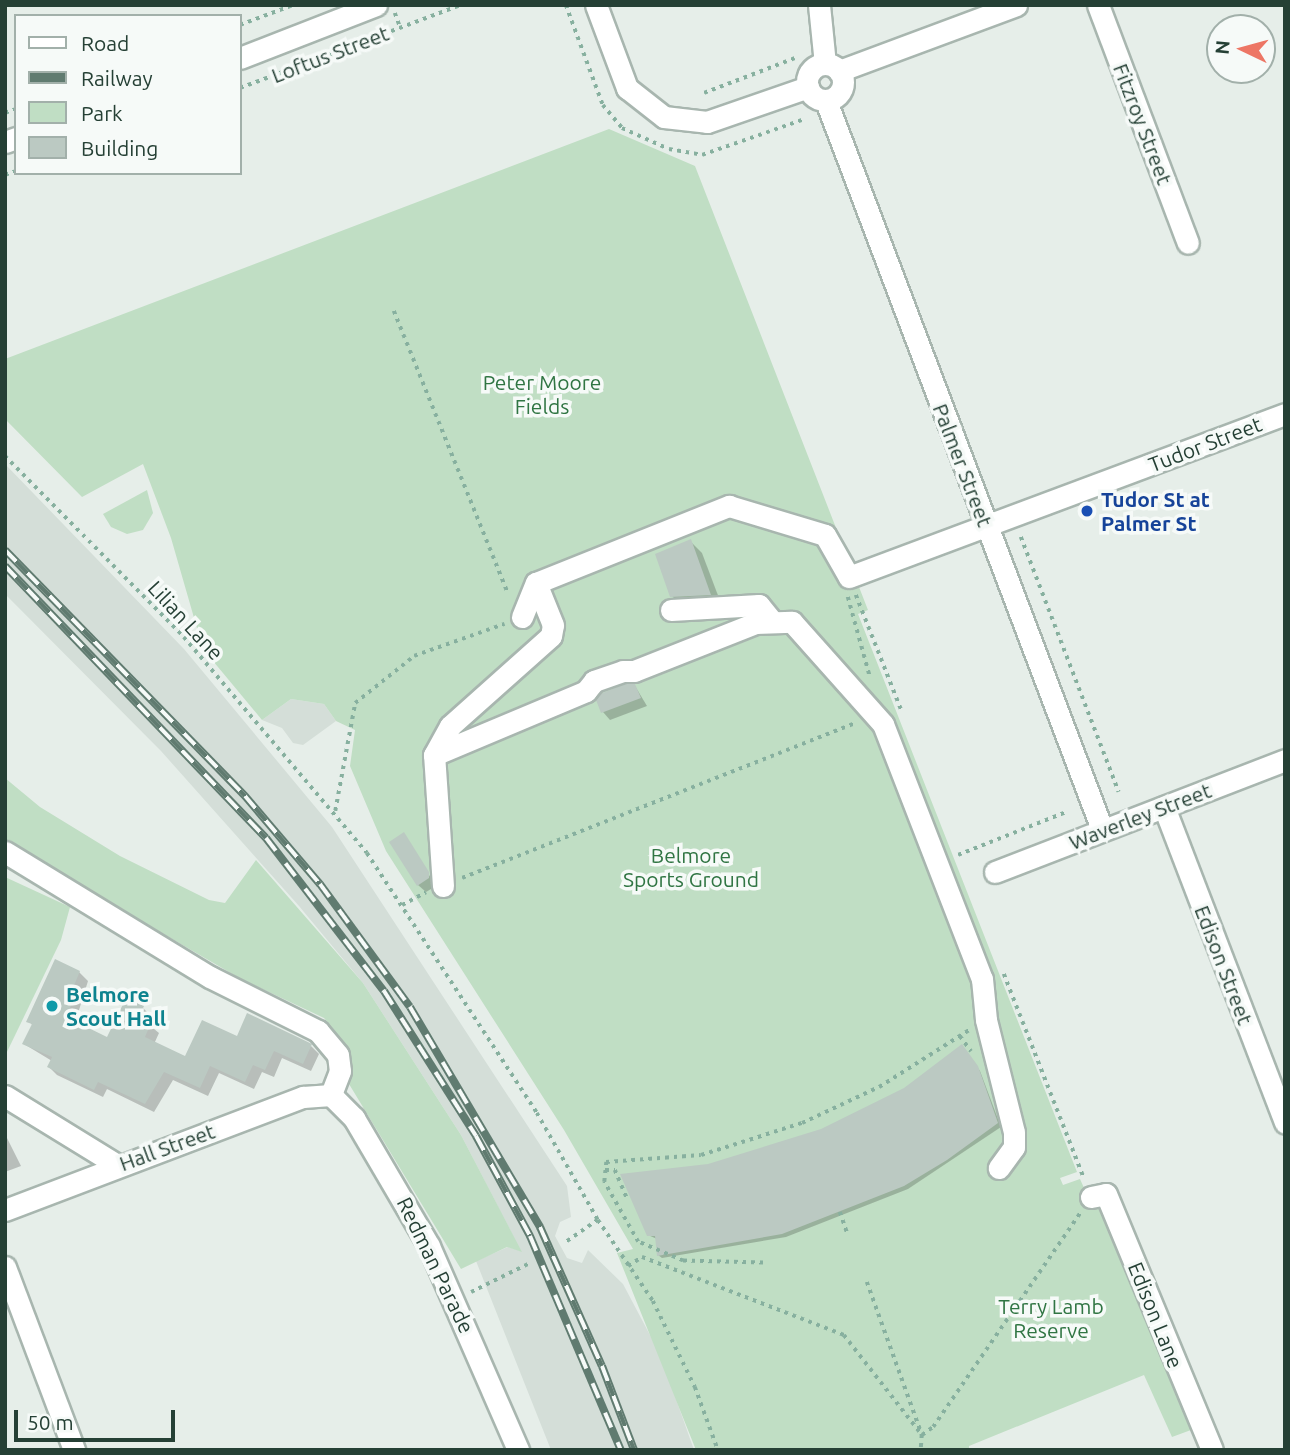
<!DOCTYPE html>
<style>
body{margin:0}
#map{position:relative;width:1290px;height:1455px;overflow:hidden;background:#e6eee9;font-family:Ubuntu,sans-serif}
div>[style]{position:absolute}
.built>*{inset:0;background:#d4ded8}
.green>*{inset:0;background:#c0dec4}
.shadow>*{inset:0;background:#0003}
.building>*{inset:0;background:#bbc9c2}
.path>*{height:3.5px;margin-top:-1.75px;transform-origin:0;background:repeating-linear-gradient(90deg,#87b09f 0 3.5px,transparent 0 8.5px)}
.roads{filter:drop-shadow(2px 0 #a8b6af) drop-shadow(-2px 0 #a8b6af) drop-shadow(0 2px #a8b6af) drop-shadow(0 -2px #a8b6af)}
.minor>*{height:21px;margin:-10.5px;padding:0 10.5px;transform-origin:10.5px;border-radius:10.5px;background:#fff}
.minor>.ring{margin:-10.5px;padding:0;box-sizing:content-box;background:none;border:21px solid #fff;border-radius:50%}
.rail>*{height:8px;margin-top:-4px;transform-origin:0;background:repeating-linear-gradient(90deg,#f6faf8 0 16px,#607b70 0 32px);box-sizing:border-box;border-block:2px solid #607b70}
.dots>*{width:19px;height:19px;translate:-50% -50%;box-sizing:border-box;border:4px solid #f6faf8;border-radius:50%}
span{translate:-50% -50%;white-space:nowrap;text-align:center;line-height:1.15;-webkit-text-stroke:7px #f6faf8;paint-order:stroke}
.street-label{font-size:21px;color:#254035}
.park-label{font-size:21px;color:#307543}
.transit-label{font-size:21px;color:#164399;font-weight:700}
.left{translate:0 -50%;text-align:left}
.culture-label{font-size:21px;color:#0d838f;font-weight:700}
.frame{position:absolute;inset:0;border:7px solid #254035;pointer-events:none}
.legend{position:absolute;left:14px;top:14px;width:228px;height:161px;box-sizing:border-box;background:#f6faf8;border:2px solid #a2b0aa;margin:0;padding:9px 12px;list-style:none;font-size:21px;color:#254035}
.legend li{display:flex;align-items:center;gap:14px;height:35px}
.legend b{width:35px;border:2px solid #a2b0aa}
.north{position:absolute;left:1206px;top:14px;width:70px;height:70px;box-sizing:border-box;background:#f6faf8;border:2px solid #a2b0aa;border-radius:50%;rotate:275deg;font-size:19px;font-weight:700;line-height:28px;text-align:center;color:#254035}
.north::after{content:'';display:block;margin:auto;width:24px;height:32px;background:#ed7665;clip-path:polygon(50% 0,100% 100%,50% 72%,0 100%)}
.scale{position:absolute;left:14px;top:1410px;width:161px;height:32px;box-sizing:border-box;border:4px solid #254035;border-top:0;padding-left:9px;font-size:21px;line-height:24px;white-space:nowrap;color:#254035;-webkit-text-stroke:5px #f6faf8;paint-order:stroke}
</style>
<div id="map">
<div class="built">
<i style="clip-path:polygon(5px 464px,184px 649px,332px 827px,567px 1186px,571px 1217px,560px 1222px,555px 1236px,567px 1258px,582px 1263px,588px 1250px,623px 1284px,660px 1354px,694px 1450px,551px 1450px,476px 1261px,508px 1247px,521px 1251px,461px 1135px,363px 983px,299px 906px,161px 751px,5px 594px)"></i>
<i style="clip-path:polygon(291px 699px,324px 704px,336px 721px,303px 745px,293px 743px,282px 728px,262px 720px)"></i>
</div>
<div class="green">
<i style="clip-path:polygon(609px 129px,695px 166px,868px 610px,858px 614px,1077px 1172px,1060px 1178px,1063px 1185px,1080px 1179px,1084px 1188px,1093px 1185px,1191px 1430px,1172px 1437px,1144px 1375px,969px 1446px,969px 1450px,696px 1450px,617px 1253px,633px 1249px,564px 1130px,386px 851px,350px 766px,355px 730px,336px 721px,324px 704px,291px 699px,262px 720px,203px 649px,171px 538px,143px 464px,82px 497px,5px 419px,5px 359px)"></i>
<i style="clip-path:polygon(147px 490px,153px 513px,143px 530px,127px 534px,111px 527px,103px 514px)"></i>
<i style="clip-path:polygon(5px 778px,40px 807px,120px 856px,209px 900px,225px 903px,256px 860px,363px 983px,461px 1135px,522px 1252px,507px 1247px,461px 1269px,349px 1084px,345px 1044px,324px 1018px,241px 979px,7px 843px)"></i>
<i style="clip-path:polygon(5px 877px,70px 907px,61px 940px,6px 1054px)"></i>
</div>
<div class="shadow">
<i style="clip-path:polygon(690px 541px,702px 553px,722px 606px,684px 608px,672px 596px)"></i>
<i style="clip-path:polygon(635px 686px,647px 706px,610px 720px,603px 712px)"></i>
<i style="clip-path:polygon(403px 834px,436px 886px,426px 892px,418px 885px)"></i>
<i style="clip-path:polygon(79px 972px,88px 981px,75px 1023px,108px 1039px,143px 1008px,151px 1016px,148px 1024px,159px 1033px,154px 1044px,186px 1059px,238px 1038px,311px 1046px,319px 1054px,311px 1071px,282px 1058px,274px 1077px,262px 1072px,254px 1089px,219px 1073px,208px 1096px,173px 1080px,154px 1112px,107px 1089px,103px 1097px,57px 1075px,49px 1067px,52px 1061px,24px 1044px,33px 1026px,29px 1021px)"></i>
<i style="clip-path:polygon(965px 1050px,980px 1071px,1001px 1127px,908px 1189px,786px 1237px,662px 1258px,658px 1255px,657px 1239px,648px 1235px,709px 1165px,821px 1131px,905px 1089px)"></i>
<i style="clip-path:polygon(5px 1134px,21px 1166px,5px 1172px)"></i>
</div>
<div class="building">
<i style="clip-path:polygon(691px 539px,711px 595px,670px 597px,655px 554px)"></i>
<i style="clip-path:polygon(625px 684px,635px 684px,641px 698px,601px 713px,596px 700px,600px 694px)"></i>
<i style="clip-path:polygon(404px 832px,429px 872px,429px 878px,417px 886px,389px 842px)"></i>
<i style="clip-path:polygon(55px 959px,80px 971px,73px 988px,78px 990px,66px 1017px,107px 1037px,126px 998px,144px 1006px,139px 1017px,151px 1023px,145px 1037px,185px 1056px,202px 1020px,237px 1036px,247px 1013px,312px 1044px,303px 1064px,274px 1051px,265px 1070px,253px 1065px,245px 1082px,210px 1066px,200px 1088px,164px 1072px,145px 1104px,98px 1082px,94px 1090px,47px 1067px,52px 1057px,22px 1044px,32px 1024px,26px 1022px)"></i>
<i style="clip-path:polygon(962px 1044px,978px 1066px,998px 1123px,947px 1160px,904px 1186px,782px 1234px,657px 1256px,655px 1236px,647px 1236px,620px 1174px,708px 1164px,821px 1129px,904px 1088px)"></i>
</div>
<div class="path">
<i style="left:566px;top:5px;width:107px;rotate:69.7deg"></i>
<i style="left:603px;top:105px;width:30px;rotate:50deg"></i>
<i style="left:622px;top:128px;width:51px;rotate:24.1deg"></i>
<i style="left:669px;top:149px;width:34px;rotate:10deg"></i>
<i style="left:702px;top:155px;width:106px;rotate:-19.3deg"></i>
<i style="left:395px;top:13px;width:15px;rotate:70deg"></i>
<i style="left:240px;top:25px;width:57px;rotate:-20.7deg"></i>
<i style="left:240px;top:88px;width:236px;rotate:-20.6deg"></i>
<i style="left:704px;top:93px;width:97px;rotate:-21deg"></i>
<i style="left:5px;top:113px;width:12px;rotate:-20deg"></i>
<i style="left:5px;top:175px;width:12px;rotate:-20deg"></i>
<i style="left:394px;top:311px;width:304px;rotate:68deg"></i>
<i style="left:5px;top:456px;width:255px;rotate:45.3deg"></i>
<i style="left:184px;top:637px;width:283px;rotate:49.7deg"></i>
<i style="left:367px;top:853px;width:311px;rotate:56.8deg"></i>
<i style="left:537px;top:1113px;width:123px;rotate:60.3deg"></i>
<i style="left:598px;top:1220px;width:40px;rotate:145.1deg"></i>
<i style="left:1021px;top:537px;width:273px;rotate:69deg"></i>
<i style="left:856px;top:595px;width:126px;rotate:68.5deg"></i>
<i style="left:848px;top:597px;width:83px;rotate:74.6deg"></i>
<i style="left:335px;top:811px;width:110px;rotate:-79.5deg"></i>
<i style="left:355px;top:703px;width:75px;rotate:-38.5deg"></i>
<i style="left:414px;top:656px;width:96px;rotate:-19.6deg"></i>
<i style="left:958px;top:855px;width:116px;rotate:-21.7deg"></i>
<i style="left:462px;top:878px;width:423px;rotate:-21.5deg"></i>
<i style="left:402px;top:905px;width:27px;rotate:-28deg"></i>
<i style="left:1004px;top:974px;width:219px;rotate:68.6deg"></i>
<i style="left:960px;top:1036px;width:19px;rotate:54deg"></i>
<i style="left:605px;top:1170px;width:10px"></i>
<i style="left:615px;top:1170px;width:33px;rotate:67deg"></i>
<i style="left:840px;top:1212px;width:21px;rotate:71deg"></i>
<i style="left:598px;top:1220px;width:98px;rotate:55.8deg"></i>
<i style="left:653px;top:1301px;width:96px;rotate:64deg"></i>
<i style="left:695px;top:1387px;width:67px;rotate:69.9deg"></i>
<i style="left:763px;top:1263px;width:80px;rotate:-178.6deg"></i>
<i style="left:683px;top:1261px;width:49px;rotate:-157.1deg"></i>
<i style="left:638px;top:1242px;width:69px;rotate:-119.5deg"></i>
<i style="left:604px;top:1182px;width:20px;rotate:-84deg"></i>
<i style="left:606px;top:1162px;width:95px;rotate:-4.2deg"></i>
<i style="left:701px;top:1155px;width:106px;rotate:-17.6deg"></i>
<i style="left:802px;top:1123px;width:85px;rotate:-25.1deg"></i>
<i style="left:879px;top:1087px;width:107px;rotate:-32.3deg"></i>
<i style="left:628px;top:1266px;width:17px;rotate:-33deg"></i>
<i style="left:642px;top:1257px;width:217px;rotate:21.1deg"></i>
<i style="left:844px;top:1335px;width:127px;rotate:52deg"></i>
<i style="left:922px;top:1435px;width:15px;rotate:94deg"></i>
<i style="left:867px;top:1282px;width:163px;rotate:70.2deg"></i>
<i style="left:922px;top:1435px;width:14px;rotate:-36deg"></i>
<i style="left:933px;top:1427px;width:260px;rotate:-55.5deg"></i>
<i style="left:471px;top:1292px;width:64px;rotate:-26.2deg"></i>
</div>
<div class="roads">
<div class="minor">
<i style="left:596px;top:5px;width:89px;rotate:69.5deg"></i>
<i style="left:627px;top:88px;width:47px;rotate:38.1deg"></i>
<i style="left:664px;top:117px;width:43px;rotate:6.6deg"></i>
<i style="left:707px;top:122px;width:107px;rotate:-19.1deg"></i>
<i style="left:819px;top:5px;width:59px;rotate:84.2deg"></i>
<i style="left:1098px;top:5px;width:254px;rotate:69.3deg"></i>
<i style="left:240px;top:58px;width:146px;rotate:-21.3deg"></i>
<i class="ring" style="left:807px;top:64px;width:15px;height:15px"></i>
<i style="left:839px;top:71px;width:189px;rotate:-20.4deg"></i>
<i style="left:826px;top:101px;width:779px;rotate:69.24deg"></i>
<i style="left:5px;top:142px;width:12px;rotate:-20deg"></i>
<i style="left:671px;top:610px;width:88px;rotate:-3.3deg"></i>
<i style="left:759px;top:605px;width:19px;rotate:51deg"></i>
<i style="left:522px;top:617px;width:37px;rotate:-68deg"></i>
<i style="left:536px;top:583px;width:208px;rotate:-21.8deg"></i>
<i style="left:729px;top:506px;width:100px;rotate:16.8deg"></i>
<i style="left:825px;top:535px;width:48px;rotate:60.3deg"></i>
<i style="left:849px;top:577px;width:465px;rotate:-20.5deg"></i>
<i style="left:434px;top:755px;width:165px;rotate:-22.8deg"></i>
<i style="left:586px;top:691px;width:13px;rotate:-51deg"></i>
<i style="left:594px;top:681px;width:31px;rotate:-19deg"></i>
<i style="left:623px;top:671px;width:11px"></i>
<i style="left:634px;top:671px;width:130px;rotate:-21.6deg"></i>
<i style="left:755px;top:623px;width:37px;rotate:-2deg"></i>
<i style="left:792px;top:622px;width:137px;rotate:48.3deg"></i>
<i style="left:883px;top:724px;width:274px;rotate:68.8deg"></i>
<i style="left:982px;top:979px;width:41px;rotate:84.4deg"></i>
<i style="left:986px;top:1020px;width:115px;rotate:76deg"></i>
<i style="left:1014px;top:1132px;width:15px;rotate:90deg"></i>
<i style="left:1014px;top:1147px;width:26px;rotate:126deg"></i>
<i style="left:1164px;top:807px;width:338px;rotate:69deg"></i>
<i style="left:5px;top:852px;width:240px;rotate:31.4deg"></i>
<i style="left:210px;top:977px;width:121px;rotate:26.6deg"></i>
<i style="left:318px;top:1031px;width:31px;rotate:50deg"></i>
<i style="left:338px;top:1055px;width:16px;rotate:83deg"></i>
<i style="left:340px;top:1071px;width:26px;rotate:111deg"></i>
<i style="left:995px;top:872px;width:311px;rotate:-21.1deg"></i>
<i style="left:443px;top:886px;width:131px;rotate:-93.9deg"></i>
<i style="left:434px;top:755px;width:33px;rotate:-61deg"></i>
<i style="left:450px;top:726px;width:135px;rotate:-41.7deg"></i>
<i style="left:551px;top:636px;width:11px;rotate:-80deg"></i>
<i style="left:553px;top:625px;width:45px;rotate:-112deg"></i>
<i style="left:5px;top:1096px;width:132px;rotate:31.6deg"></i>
<i style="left:1091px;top:1197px;width:15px;rotate:-11deg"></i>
<i style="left:1106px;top:1194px;width:277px;rotate:67.5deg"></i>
<i style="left:5px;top:1210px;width:319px;rotate:-20.8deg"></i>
<i style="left:303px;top:1097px;width:28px;rotate:-4deg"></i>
<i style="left:331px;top:1095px;width:33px;rotate:45deg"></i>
<i style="left:354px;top:1118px;width:148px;rotate:59.6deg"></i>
<i style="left:429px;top:1246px;width:223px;rotate:66.4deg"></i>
<i style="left:5px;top:1267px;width:196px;rotate:69.3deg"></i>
</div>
</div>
<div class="rail">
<i style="left:5px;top:550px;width:344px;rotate:45.7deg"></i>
<i style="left:245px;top:796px;width:116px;rotate:49.6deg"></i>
<i style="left:320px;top:884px;width:152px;rotate:53.8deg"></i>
<i style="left:410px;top:1007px;width:256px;rotate:59.4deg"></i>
<i style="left:540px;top:1227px;width:152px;rotate:66deg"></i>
<i style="left:602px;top:1366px;width:90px;rotate:69.1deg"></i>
<i style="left:5px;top:566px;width:377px;rotate:46.2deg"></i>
<i style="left:266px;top:838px;width:193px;rotate:52.4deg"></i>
<i style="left:384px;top:991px;width:172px;rotate:57.6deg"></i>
<i style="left:476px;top:1136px;width:114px;rotate:61.6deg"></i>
<i style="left:530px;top:1236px;width:233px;rotate:67deg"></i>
</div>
<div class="dots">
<i style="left:1087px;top:511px;background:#1a4fb4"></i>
<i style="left:52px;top:1006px;background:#0f9aa8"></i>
</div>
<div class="street-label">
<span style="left:330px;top:54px;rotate:-21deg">Loftus Street</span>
<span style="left:1143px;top:124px;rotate:69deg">Fitzroy Street</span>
<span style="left:1205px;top:444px;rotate:-21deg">Tudor Street</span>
<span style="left:963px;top:465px;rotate:69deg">Palmer Street</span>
<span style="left:186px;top:620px;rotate:47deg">Lilian Lane</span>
<span style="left:1140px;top:816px;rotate:-21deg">Waverley Street</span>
<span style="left:1224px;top:965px;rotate:69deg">Edison Street</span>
<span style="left:167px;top:1147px;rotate:-20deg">Hall Street</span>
<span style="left:436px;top:1265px;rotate:64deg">Redman Parade</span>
<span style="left:1156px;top:1315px;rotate:68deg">Edison Lane</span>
</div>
<div class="park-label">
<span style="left:542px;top:394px">Peter Moore<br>Fields</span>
<span style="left:691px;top:867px">Belmore<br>Sports Ground</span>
<span style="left:1051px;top:1318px">Terry Lamb<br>Reserve</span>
</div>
<div class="transit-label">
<span class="left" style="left:1101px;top:511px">Tudor St at<br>Palmer St</span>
</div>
<div class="culture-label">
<span class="left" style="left:66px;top:1006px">Belmore<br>Scout Hall</span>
</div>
<div class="frame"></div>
<ul class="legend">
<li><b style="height:9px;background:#fff"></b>Road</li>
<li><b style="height:9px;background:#607b70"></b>Railway</li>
<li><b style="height:19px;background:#c0dec4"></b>Park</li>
<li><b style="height:19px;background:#bbc9c2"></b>Building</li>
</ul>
<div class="north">N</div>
<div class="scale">50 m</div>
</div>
